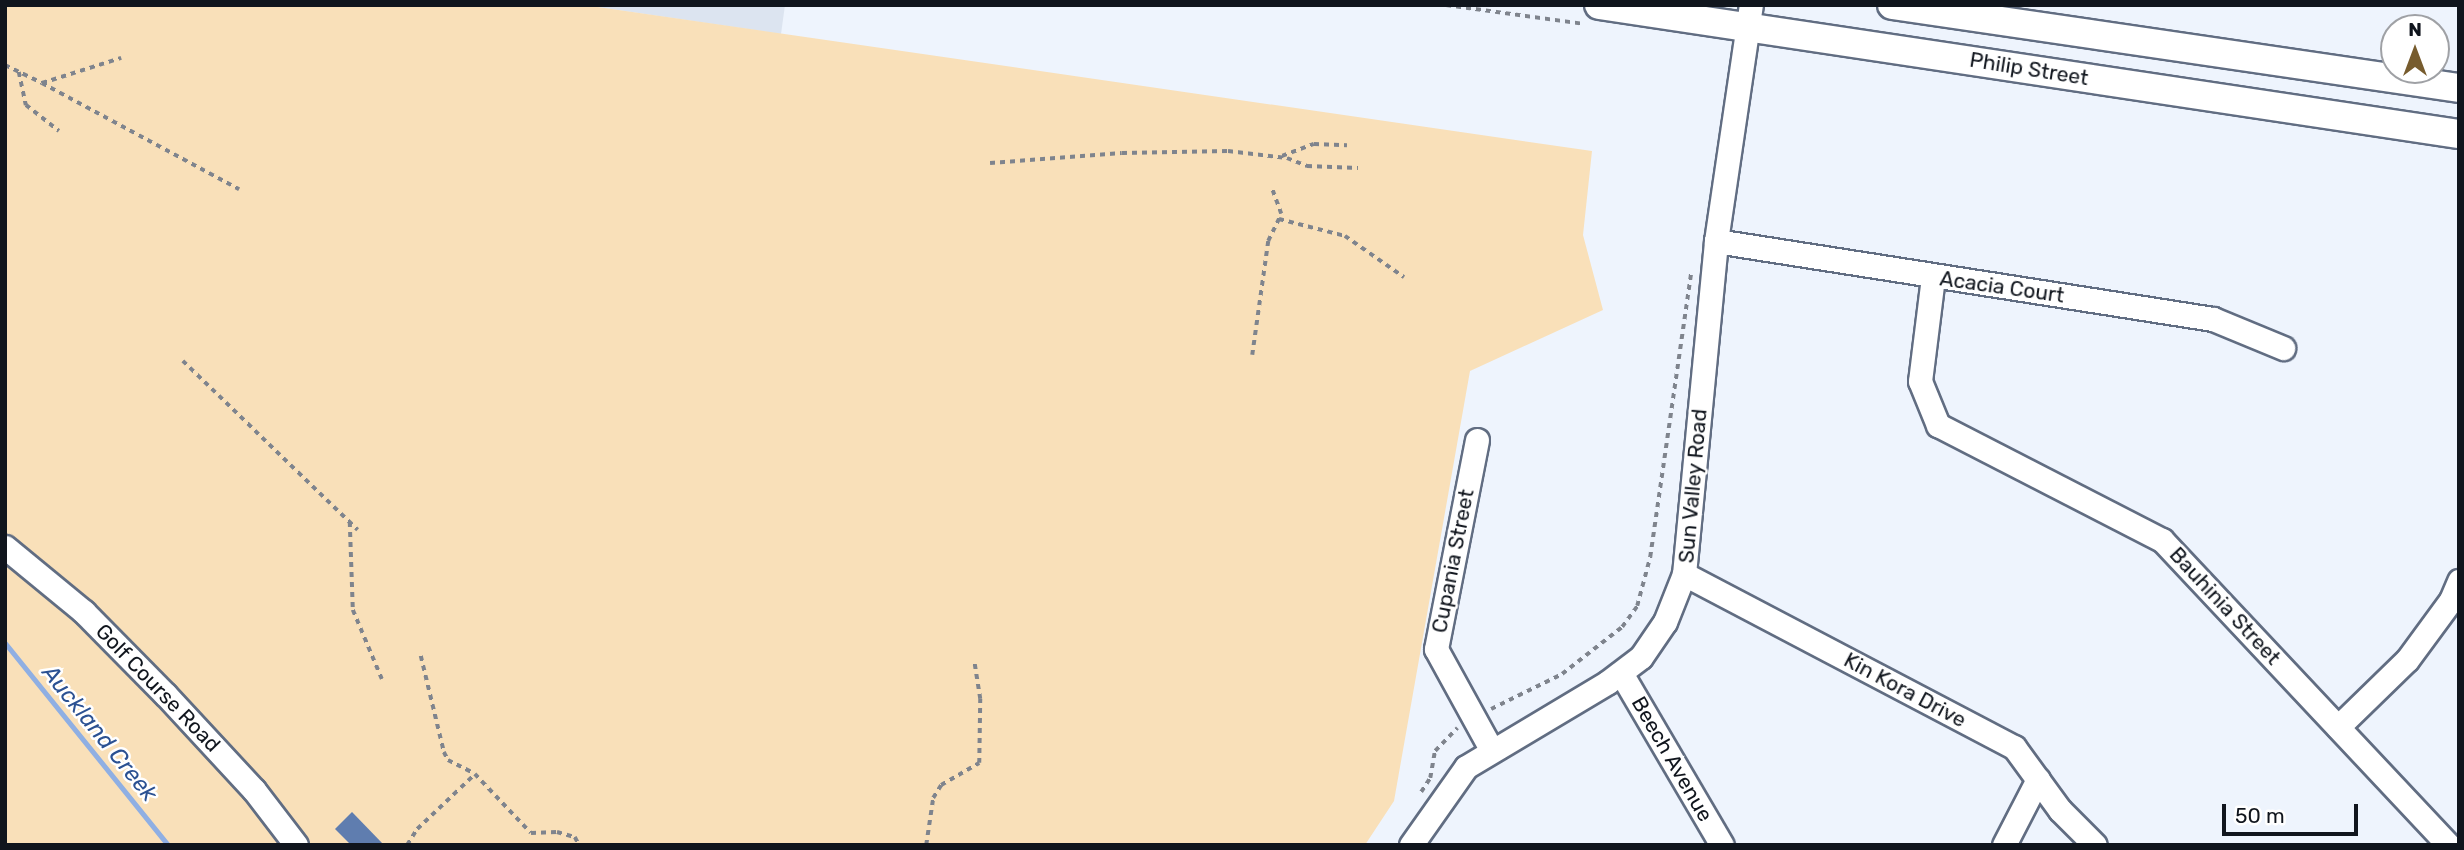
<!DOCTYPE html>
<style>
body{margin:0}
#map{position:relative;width:2464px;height:850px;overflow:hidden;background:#eef4fd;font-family:Rubik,sans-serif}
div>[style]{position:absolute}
.built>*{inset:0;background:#dce4f0}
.green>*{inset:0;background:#f9e0b9}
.stream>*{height:5px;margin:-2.5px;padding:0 2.5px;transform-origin:2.5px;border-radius:2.5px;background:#8fafe3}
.building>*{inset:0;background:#5f7daf}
.path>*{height:3.5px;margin-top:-1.75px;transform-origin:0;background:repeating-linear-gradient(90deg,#7f848d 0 5px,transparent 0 10px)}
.roads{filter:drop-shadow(2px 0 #616d82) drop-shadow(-2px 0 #616d82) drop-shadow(0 2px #616d82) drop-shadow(0 -2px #616d82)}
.minor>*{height:23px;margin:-11.5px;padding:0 11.5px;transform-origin:11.5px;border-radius:11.5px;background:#fff}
.major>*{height:28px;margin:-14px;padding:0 14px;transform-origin:14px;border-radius:14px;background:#fff}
span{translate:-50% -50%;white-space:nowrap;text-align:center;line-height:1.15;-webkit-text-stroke:5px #fff;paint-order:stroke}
.street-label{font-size:21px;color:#10151d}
.water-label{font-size:23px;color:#2b5192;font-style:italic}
.frame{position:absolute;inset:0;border:7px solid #10151d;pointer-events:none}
.north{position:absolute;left:2380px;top:14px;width:70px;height:70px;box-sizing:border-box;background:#fff;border:2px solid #9fa1a5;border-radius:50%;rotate:0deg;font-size:19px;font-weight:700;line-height:28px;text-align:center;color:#10151d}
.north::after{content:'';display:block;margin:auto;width:24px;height:32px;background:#775c2e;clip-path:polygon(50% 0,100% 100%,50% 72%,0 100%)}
.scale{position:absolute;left:2222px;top:804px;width:136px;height:32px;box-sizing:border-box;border:4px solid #10151d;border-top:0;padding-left:9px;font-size:21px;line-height:24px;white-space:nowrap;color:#10151d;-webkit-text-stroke:5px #fff;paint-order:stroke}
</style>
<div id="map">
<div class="built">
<i style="clip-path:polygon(584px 5px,785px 5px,781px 34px)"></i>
</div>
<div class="green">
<i style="clip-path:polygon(5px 5px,584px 5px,1592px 151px,1583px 235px,1603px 310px,1470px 371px,1394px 801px,1365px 845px,5px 845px)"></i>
</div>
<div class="stream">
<i style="left:5px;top:643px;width:260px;rotate:51.1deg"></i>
</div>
<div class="building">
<i style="clip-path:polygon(352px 812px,384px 845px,351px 845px,335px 829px)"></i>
</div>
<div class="path">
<i style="left:1446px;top:5px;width:139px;rotate:7.8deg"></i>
<i style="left:5px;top:65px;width:41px;rotate:25.9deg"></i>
<i style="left:42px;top:83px;width:83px;rotate:-17.6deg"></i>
<i style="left:19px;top:72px;width:34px;rotate:78deg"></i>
<i style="left:26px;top:105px;width:42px;rotate:38.2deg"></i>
<i style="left:42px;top:83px;width:224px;rotate:28.3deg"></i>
<i style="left:1282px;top:156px;width:34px;rotate:-21deg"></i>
<i style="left:1314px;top:144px;width:33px;rotate:2deg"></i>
<i style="left:990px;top:163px;width:132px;rotate:-4.3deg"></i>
<i style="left:1122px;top:153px;width:106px;rotate:-1.1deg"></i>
<i style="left:1228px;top:151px;width:59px;rotate:6.8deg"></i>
<i style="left:1287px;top:158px;width:22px;rotate:22deg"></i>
<i style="left:1307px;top:166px;width:51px;rotate:2.2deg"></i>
<i style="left:1279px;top:219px;width:68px;rotate:14.4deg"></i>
<i style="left:1345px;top:236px;width:72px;rotate:34.8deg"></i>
<i style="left:1252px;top:355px;width:115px;rotate:-82deg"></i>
<i style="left:1268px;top:241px;width:30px;rotate:-64deg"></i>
<i style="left:1281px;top:214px;width:27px;rotate:-110deg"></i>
<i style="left:183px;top:361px;width:243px;rotate:44deg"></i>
<i style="left:350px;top:522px;width:88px;rotate:88deg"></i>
<i style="left:353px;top:610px;width:75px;rotate:67.2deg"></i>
<i style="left:421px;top:656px;width:99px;rotate:76.5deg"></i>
<i style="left:444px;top:752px;width:9px;rotate:63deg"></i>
<i style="left:448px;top:760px;width:29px;rotate:27deg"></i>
<i style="left:1491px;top:709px;width:79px;rotate:-26.2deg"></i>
<i style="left:1562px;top:674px;width:76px;rotate:-38.1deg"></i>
<i style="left:1622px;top:627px;width:26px;rotate:-54deg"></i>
<i style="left:1637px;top:606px;width:51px;rotate:-75.1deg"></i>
<i style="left:1650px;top:557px;width:289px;rotate:-81.8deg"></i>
<i style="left:1421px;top:792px;width:17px;rotate:-57deg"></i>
<i style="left:1430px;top:778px;width:27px;rotate:-80deg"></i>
<i style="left:1435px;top:751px;width:32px;rotate:-46deg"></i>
<i style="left:407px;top:845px;width:19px;rotate:-58deg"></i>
<i style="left:417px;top:829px;width:80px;rotate:-43.5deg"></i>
<i style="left:475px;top:774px;width:81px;rotate:46.5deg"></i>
<i style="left:531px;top:833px;width:26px;rotate:-2deg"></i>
<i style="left:557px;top:832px;width:19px;rotate:16deg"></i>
<i style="left:575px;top:837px;width:9px;rotate:63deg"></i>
<i style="left:926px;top:845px;width:48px;rotate:-81.5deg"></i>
<i style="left:933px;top:798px;width:15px;rotate:-58deg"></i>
<i style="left:941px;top:785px;width:44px;rotate:-30.1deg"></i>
<i style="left:979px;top:763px;width:64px;rotate:-89.1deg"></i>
<i style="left:980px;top:699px;width:37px;rotate:-99deg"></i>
</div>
<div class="roads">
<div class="minor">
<i style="left:1716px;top:241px;width:503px;rotate:8.92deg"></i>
<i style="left:2213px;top:319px;width:76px;rotate:22.5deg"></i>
<i style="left:1933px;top:277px;width:105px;rotate:97.1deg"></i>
<i style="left:1920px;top:381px;width:48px;rotate:67.8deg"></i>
<i style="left:1938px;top:425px;width:252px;rotate:27.2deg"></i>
<i style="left:2162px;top:540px;width:418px;rotate:46.8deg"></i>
<i style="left:1477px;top:440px;width:213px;rotate:101.1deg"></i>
<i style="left:1436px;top:649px;width:116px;rotate:61.2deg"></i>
<i style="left:5px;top:547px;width:102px;rotate:39.4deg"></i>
<i style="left:84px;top:612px;width:115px;rotate:45.4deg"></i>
<i style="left:165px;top:694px;width:131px;rotate:47.2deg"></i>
<i style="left:254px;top:790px;width:69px;rotate:52.6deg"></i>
<i style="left:1684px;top:574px;width:373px;rotate:27.7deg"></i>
<i style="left:2014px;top:747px;width:78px;rotate:53.9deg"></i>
<i style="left:2060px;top:810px;width:49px;rotate:45deg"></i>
<i style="left:1621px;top:673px;width:199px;rotate:59.6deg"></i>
<i style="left:2338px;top:727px;width:96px;rotate:-44.2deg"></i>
<i style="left:2407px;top:660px;width:74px;rotate:-53.7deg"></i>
<i style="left:2451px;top:600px;width:21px;rotate:-67deg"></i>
<i style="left:1411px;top:845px;width:95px;rotate:-54.8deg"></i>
<i style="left:1466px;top:767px;width:165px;rotate:-30.9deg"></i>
<i style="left:1608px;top:682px;width:41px;rotate:-37.1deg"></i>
<i style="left:1641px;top:657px;width:42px;rotate:-55.6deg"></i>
<i style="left:1665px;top:622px;width:52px;rotate:-68.4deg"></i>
<i style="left:1684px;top:574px;width:335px;rotate:-84.5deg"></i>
<i style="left:1716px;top:241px;width:239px;rotate:-81.6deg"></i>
<i style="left:2004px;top:845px;width:74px;rotate:-62.7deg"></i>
</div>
<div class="major">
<i style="left:1599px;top:5px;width:870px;rotate:8.53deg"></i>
<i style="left:1892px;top:5px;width:573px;rotate:8.33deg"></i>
</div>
</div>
<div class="street-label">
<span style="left:2029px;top:69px;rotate:9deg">Philip Street</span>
<span style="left:2002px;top:287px;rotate:8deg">Acacia Court</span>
<span style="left:1693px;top:486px;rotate:-85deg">Sun Valley Road</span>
<span style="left:1453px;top:561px;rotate:-79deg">Cupania Street</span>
<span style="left:2225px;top:606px;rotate:47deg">Bauhinia Street</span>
<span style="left:158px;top:688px;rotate:46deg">Golf Course Road</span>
<span style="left:1905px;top:690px;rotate:28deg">Kin Kora Drive</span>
<span style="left:1672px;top:759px;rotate:60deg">Beech Avenue</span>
</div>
<div class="water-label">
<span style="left:100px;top:733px;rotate:51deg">Auckland Creek</span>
</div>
<div class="frame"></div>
<div class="north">N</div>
<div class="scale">50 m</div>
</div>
